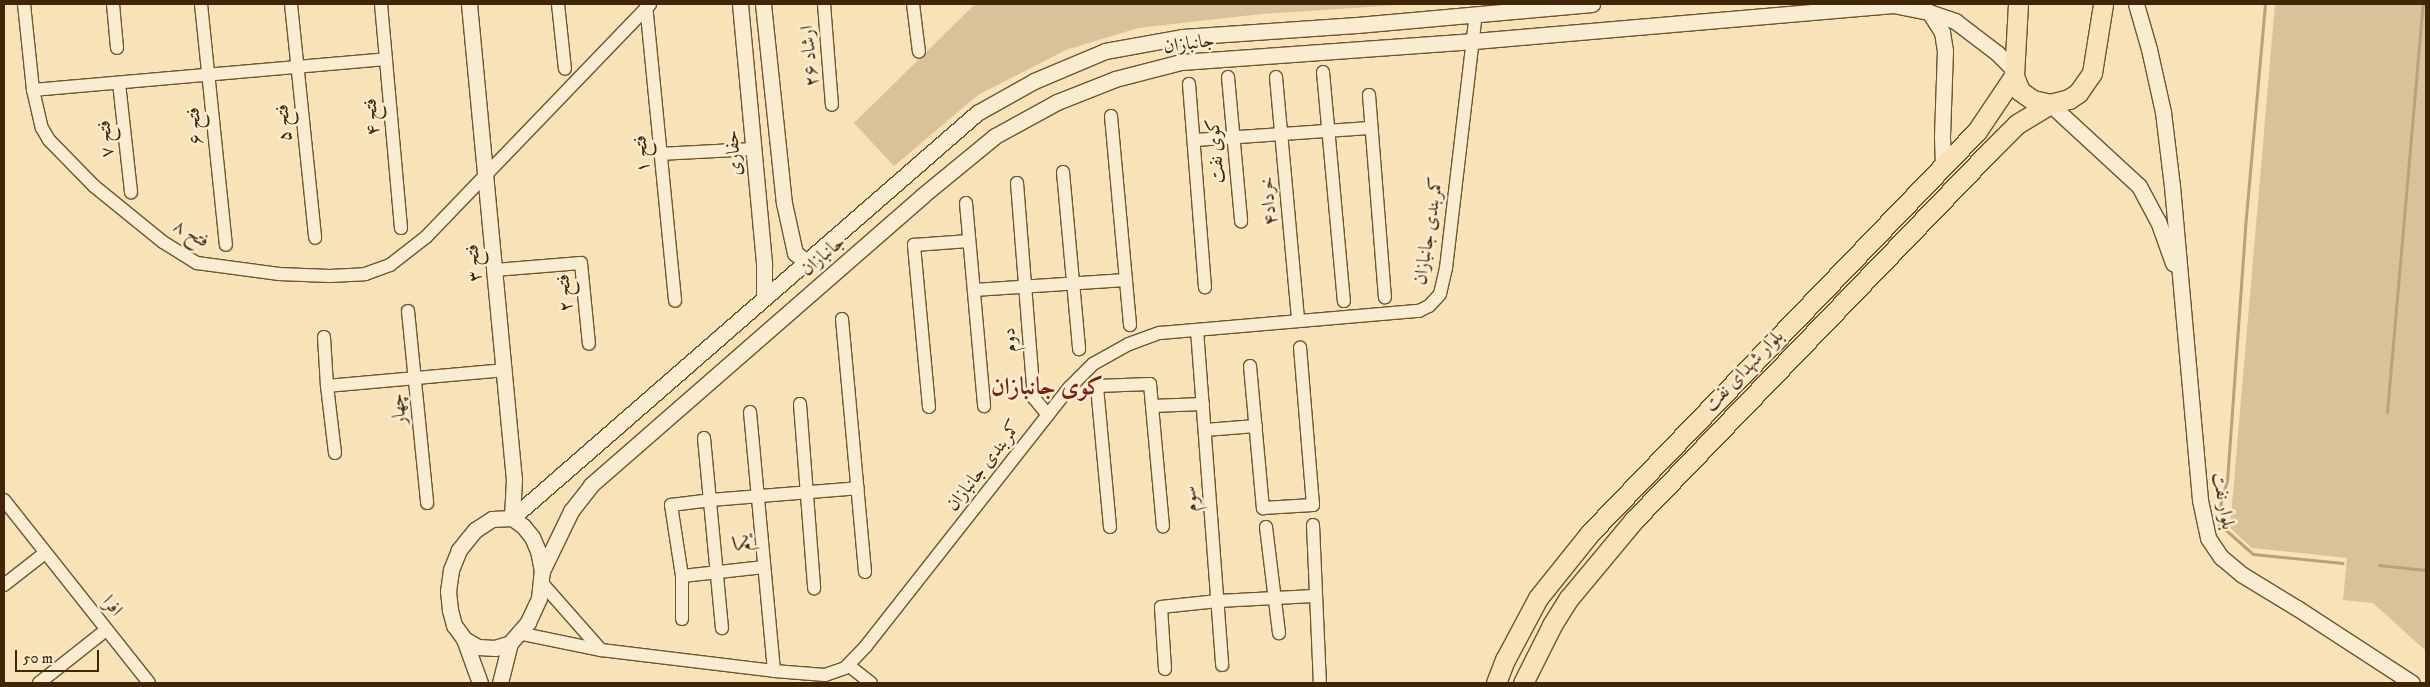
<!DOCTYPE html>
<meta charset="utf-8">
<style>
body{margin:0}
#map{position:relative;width:2430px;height:687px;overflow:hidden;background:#f8e2b8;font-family:"IM FELL DW Pica",Amiri,serif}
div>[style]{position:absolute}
.green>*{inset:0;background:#d9c29a}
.stream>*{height:3px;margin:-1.5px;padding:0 1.5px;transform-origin:1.5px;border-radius:1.5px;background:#b9a27b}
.roads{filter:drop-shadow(1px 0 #6e5532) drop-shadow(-1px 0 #6e5532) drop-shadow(0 1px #6e5532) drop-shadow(0 -1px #6e5532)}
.minor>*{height:12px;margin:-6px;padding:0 6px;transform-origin:6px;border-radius:6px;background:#faecd1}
.tertiary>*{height:15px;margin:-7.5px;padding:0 7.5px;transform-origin:7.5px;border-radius:7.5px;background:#faecd1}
.primary>*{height:19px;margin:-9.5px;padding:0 9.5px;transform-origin:9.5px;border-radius:9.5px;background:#f8e2b8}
span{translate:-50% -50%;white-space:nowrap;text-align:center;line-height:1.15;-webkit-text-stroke:5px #faecd1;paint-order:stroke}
.street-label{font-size:19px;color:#402605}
.district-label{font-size:24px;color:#7a1f14;font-weight:700}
.frame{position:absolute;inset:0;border:5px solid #402605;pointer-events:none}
.scale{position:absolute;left:15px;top:650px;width:84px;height:22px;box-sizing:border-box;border:2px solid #402605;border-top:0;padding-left:6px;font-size:15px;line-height:18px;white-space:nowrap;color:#402605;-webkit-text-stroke:4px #faecd1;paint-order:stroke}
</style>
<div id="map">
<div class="green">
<i style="clip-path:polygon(975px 4px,1413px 4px,1261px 14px,1138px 28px,1066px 50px,978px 95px,894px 166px,854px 123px)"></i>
<i style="clip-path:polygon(2275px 4px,2426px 4px,2426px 651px,2373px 603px,2343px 600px,2347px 558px,2252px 548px,2230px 528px)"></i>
</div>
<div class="stream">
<i style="left:2265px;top:4px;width:227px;rotate:95.1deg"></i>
<i style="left:2245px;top:230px;width:251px;rotate:94.1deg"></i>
<i style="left:2227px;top:480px;width:22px;rotate:106deg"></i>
<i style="left:2221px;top:501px;width:23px;rotate:95deg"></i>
<i style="left:2219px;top:524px;width:45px;rotate:41.4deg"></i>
<i style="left:2253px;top:554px;width:90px;rotate:5.7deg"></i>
<i style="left:2387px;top:412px;width:410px;rotate:-85deg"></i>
<i style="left:2379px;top:565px;width:47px;rotate:6.1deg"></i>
</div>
<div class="roads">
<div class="minor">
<i style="left:24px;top:4px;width:86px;rotate:84deg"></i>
<i style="left:33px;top:90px;width:39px;rotate:77deg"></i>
<i style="left:42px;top:128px;width:14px;rotate:60deg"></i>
<i style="left:49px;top:140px;width:64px;rotate:45.6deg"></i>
<i style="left:94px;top:186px;width:89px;rotate:39.1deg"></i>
<i style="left:163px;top:242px;width:40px;rotate:32deg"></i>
<i style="left:197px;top:263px;width:83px;rotate:7.6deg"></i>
<i style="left:279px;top:274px;width:51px;rotate:2.2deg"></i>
<i style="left:330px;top:276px;width:35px;rotate:-3deg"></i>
<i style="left:365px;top:274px;width:27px;rotate:-20deg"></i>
<i style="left:390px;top:265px;width:46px;rotate:-37.9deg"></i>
<i style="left:426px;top:237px;width:323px;rotate:-46.1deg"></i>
<i style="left:113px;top:4px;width:44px;rotate:84.8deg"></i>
<i style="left:201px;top:4px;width:242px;rotate:84.1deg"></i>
<i style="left:291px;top:4px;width:235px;rotate:84.1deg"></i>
<i style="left:381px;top:4px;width:225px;rotate:84.9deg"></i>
<i style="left:558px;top:4px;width:65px;rotate:83.9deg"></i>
<i style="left:646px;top:4px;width:298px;rotate:84.4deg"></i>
<i style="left:824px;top:4px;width:101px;rotate:85.5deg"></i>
<i style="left:913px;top:4px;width:48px;rotate:82.9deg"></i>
<i style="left:1323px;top:72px;width:230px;rotate:84.8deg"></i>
<i style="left:1228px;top:77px;width:145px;rotate:84.8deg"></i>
<i style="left:1276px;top:77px;width:245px;rotate:84.8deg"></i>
<i style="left:119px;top:83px;width:110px;rotate:83.7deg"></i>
<i style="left:1189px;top:84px;width:204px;rotate:85.5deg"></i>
<i style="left:33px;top:90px;width:354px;rotate:-5deg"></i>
<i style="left:1369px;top:95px;width:203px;rotate:85.5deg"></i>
<i style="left:1111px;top:116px;width:210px;rotate:84.8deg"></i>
<i style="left:1194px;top:140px;width:177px;rotate:-3.9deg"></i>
<i style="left:660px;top:154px;width:93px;rotate:-3.1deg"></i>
<i style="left:1063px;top:172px;width:178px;rotate:84.8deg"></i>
<i style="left:1017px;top:183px;width:216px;rotate:85.5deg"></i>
<i style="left:1034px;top:398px;width:22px;rotate:51deg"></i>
<i style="left:966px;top:203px;width:204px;rotate:84.9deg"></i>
<i style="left:495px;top:270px;width:86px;rotate:-4.7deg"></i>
<i style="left:581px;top:263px;width:81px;rotate:84.4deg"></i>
<i style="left:974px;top:290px;width:152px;rotate:-3.8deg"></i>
<i style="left:408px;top:311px;width:193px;rotate:84.3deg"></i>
<i style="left:842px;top:319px;width:254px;rotate:84.8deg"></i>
<i style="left:1197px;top:330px;width:336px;rotate:85.7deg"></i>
<i style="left:324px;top:337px;width:49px;rotate:86.5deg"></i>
<i style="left:1250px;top:366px;width:143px;rotate:84.8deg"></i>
<i style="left:1263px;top:508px;width:50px;rotate:-3.4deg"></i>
<i style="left:1313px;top:505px;width:158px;rotate:-94.7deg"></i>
<i style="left:800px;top:404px;width:185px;rotate:85.6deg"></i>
<i style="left:1152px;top:406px;width:51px;rotate:-2.2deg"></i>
<i style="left:929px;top:407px;width:163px;rotate:-95.3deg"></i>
<i style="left:914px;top:245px;width:55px;rotate:-4.2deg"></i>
<i style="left:750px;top:412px;width:260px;rotate:84.7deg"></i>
<i style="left:1205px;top:430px;width:51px;rotate:-4.5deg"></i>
<i style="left:704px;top:438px;width:191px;rotate:84.6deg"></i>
<i style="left:335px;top:453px;width:67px;rotate:-96.8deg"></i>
<i style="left:327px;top:386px;width:179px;rotate:-5.1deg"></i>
<i style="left:4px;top:500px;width:233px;rotate:51.6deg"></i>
<i style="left:1313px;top:525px;width:158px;rotate:87.5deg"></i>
<i style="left:1110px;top:527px;width:142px;rotate:-95.3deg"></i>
<i style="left:1097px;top:386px;width:53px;rotate:-2.2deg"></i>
<i style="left:1150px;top:384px;width:143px;rotate:84.8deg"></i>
<i style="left:1266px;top:527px;width:107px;rotate:83deg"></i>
<i style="left:764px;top:567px;width:82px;rotate:173.7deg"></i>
<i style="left:682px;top:576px;width:72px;rotate:-98.8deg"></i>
<i style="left:671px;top:505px;width:39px;rotate:-7deg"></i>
<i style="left:710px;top:500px;width:148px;rotate:-4.6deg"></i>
<i style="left:682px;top:576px;width:43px;rotate:90deg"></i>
<i style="left:541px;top:582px;width:91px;rotate:48.6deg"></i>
<i style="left:4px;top:585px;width:52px;rotate:-38deg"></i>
<i style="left:518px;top:633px;width:85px;rotate:11.6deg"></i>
<i style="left:601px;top:650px;width:174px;rotate:6.9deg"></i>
<i style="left:774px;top:671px;width:51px;rotate:4.5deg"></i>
<i style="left:825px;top:675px;width:21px;rotate:-19deg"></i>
<i style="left:845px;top:668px;width:30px;rotate:-46deg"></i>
<i style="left:866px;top:646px;width:328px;rotate:-51.8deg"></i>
<i style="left:1069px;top:388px;width:34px;rotate:-45deg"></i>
<i style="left:1093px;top:364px;width:41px;rotate:-29.1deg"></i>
<i style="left:1129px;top:344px;width:33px;rotate:-20deg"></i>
<i style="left:1160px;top:333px;width:260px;rotate:-4.9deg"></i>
<i style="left:1419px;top:311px;width:11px;rotate:-27deg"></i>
<i style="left:1429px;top:306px;width:16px;rotate:-47deg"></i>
<i style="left:1440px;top:294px;width:27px;rotate:-77deg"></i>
<i style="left:1446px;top:268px;width:256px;rotate:-83.3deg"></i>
<i style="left:848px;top:665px;width:29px;rotate:38deg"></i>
<i style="left:1165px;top:669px;width:62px;rotate:-93.7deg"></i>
<i style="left:1161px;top:607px;width:57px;rotate:-6deg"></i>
<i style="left:1218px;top:601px;width:96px;rotate:-3deg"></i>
<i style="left:39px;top:683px;width:85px;rotate:-38.3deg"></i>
</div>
<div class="tertiary">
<i style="left:469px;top:4px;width:477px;rotate:84.6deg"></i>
<i style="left:514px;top:479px;width:39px;rotate:93deg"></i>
<i style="left:740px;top:4px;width:262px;rotate:84.7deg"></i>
<i style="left:764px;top:265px;width:33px;rotate:90deg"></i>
<i style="left:763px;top:4px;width:200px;rotate:84deg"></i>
<i style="left:784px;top:203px;width:51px;rotate:77.6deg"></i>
<i style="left:795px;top:253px;width:15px;rotate:37deg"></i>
<i style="left:2136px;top:4px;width:47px;rotate:73.9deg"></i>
<i style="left:2149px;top:49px;width:65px;rotate:77.5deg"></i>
<i style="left:2163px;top:112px;width:75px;rotate:83.1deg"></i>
<i style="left:2172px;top:186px;width:315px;rotate:84.9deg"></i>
<i style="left:2200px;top:500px;width:39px;rotate:78deg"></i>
<i style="left:2208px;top:538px;width:23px;rotate:56deg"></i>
<i style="left:2221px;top:557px;width:26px;rotate:40deg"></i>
<i style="left:2241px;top:574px;width:66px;rotate:31.3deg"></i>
<i style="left:2297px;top:608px;width:137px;rotate:33.1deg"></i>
<i style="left:1929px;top:12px;width:24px;rotate:57deg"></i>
<i style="left:1942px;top:32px;width:18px;rotate:81deg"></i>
<i style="left:1945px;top:50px;width:87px;rotate:92deg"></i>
<i style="left:1942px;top:137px;width:30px;rotate:88deg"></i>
<i style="left:2050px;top:104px;width:121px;rotate:42.7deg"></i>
<i style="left:2139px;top:186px;width:40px;rotate:62deg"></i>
<i style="left:2158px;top:221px;width:45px;rotate:70.3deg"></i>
<i style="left:512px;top:518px;width:617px;rotate:-41.05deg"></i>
<i style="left:977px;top:113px;width:65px;rotate:-29.3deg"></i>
<i style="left:1034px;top:81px;width:77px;rotate:-22.9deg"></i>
<i style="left:1105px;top:51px;width:78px;rotate:-10.3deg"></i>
<i style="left:1182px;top:37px;width:175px;rotate:-3.9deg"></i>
<i style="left:1357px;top:25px;width:236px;rotate:-5.1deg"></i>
<i style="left:542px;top:571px;width:67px;rotate:-64.2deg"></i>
<i style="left:571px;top:511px;width:33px;rotate:-52deg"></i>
<i style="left:591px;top:485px;width:439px;rotate:-41.1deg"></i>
<i style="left:922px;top:196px;width:94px;rotate:-39.4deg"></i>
<i style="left:995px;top:136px;width:71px;rotate:-28.7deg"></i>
<i style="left:1057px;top:102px;width:62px;rotate:-21.6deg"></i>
<i style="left:1115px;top:79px;width:68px;rotate:-14.4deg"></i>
<i style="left:1181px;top:62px;width:294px;rotate:-4.1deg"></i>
<i style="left:1474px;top:41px;width:421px;rotate:-4.9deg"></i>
<i style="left:1893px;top:5px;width:37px;rotate:11deg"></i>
<i style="left:1929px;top:12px;width:28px;rotate:19deg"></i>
<i style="left:1955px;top:21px;width:53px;rotate:37.3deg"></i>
<i style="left:1997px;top:53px;width:24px;rotate:45deg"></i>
<i style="left:464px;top:639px;width:47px;rotate:70deg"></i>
<i style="left:500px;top:683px;width:41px;rotate:-76deg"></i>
<i style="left:510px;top:643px;width:28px;rotate:-49deg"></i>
<i style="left:528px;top:622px;width:26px;rotate:-65deg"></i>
<i style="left:539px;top:598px;width:27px;rotate:-84deg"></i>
<i style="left:542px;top:571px;width:20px;rotate:-101deg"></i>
<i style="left:538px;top:551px;width:15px;rotate:-113deg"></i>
<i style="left:532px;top:537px;width:14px;rotate:-129deg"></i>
<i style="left:523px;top:526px;width:14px;rotate:-144deg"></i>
<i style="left:512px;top:518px;width:20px;rotate:177deg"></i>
<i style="left:492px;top:519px;width:20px;rotate:147deg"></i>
<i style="left:475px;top:530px;width:26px;rotate:129deg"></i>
<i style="left:459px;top:550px;width:22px;rotate:112deg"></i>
<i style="left:451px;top:570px;width:21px;rotate:98deg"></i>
<i style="left:448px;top:591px;width:19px;rotate:84deg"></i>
<i style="left:450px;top:610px;width:16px;rotate:75deg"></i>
<i style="left:454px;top:625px;width:17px;rotate:54deg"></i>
<i style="left:464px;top:639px;width:16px;rotate:30deg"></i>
<i style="left:478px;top:647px;width:17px;rotate:3deg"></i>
<i style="left:495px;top:648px;width:16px;rotate:-18deg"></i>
</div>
<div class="primary">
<i style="left:2018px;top:4px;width:72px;rotate:93.2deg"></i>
<i style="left:2014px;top:76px;width:16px;rotate:68deg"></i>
<i style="left:2020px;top:91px;width:16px;rotate:35deg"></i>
<i style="left:2033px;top:100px;width:17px;rotate:13deg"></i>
<i style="left:2050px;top:104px;width:20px;rotate:-15deg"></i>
<i style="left:2069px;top:99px;width:11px;rotate:-34deg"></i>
<i style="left:2078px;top:93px;width:24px;rotate:-55deg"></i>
<i style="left:2092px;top:73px;width:70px;rotate:-80.9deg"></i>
<i style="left:1496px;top:683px;width:25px;rotate:-69deg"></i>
<i style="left:1505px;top:660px;width:70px;rotate:-62deg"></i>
<i style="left:1538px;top:598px;width:83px;rotate:-51.3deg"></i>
<i style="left:1590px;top:533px;width:558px;rotate:-46.09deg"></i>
<i style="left:1977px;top:131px;width:66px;rotate:-56.1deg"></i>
<i style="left:1523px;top:683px;width:65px;rotate:-63.4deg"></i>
<i style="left:1552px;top:625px;width:32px;rotate:-58deg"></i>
<i style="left:1569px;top:598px;width:102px;rotate:-50.2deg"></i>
<i style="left:1634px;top:520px;width:513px;rotate:-46.03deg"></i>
<i style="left:1990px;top:151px;width:38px;rotate:-45deg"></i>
<i style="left:2017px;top:124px;width:39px;rotate:-31deg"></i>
</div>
</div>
<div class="street-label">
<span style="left:1189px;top:44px;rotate:-8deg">جانبازان</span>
<span style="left:810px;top:56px;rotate:-95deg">ارشاد ۲۶</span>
<span style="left:372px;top:117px;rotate:-95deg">فتح ۴</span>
<span style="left:284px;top:123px;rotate:-96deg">فتح ۵</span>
<span style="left:195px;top:126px;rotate:-96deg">فتح ۶</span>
<span style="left:106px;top:139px;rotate:-96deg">فتح ۷</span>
<span style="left:1216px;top:151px;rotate:-95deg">کوی نفت</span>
<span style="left:734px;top:153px;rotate:-95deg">حفاری</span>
<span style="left:642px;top:154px;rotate:-96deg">فتح ۱</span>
<span style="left:1269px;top:201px;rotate:-95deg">خرداد۴</span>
<span style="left:1429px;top:231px;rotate:-81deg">کمربندی جانبازان</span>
<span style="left:191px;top:234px;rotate:29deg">فتح ۸</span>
<span style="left:823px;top:256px;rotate:-41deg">جانبازان</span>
<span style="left:474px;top:263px;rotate:-96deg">فتح ۳</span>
<span style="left:565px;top:293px;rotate:-96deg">فتح ۲</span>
<span style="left:1010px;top:340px;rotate:-95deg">دوم</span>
<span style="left:1744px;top:371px;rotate:-46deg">بلوار شهدای نفت</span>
<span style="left:399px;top:409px;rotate:-96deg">چهار</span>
<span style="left:984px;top:466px;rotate:-52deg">کمربندی جانبازان</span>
<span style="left:1191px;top:499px;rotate:-95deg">سوم</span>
<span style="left:2223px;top:501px;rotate:80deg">بلوار نفت</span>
<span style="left:743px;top:543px;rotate:-95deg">یکم</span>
<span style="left:112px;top:606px;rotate:51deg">افرا</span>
</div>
<div class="district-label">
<span style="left:1047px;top:388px">کوی جانبازان</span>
</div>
<div class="frame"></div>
<div class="scale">50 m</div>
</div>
